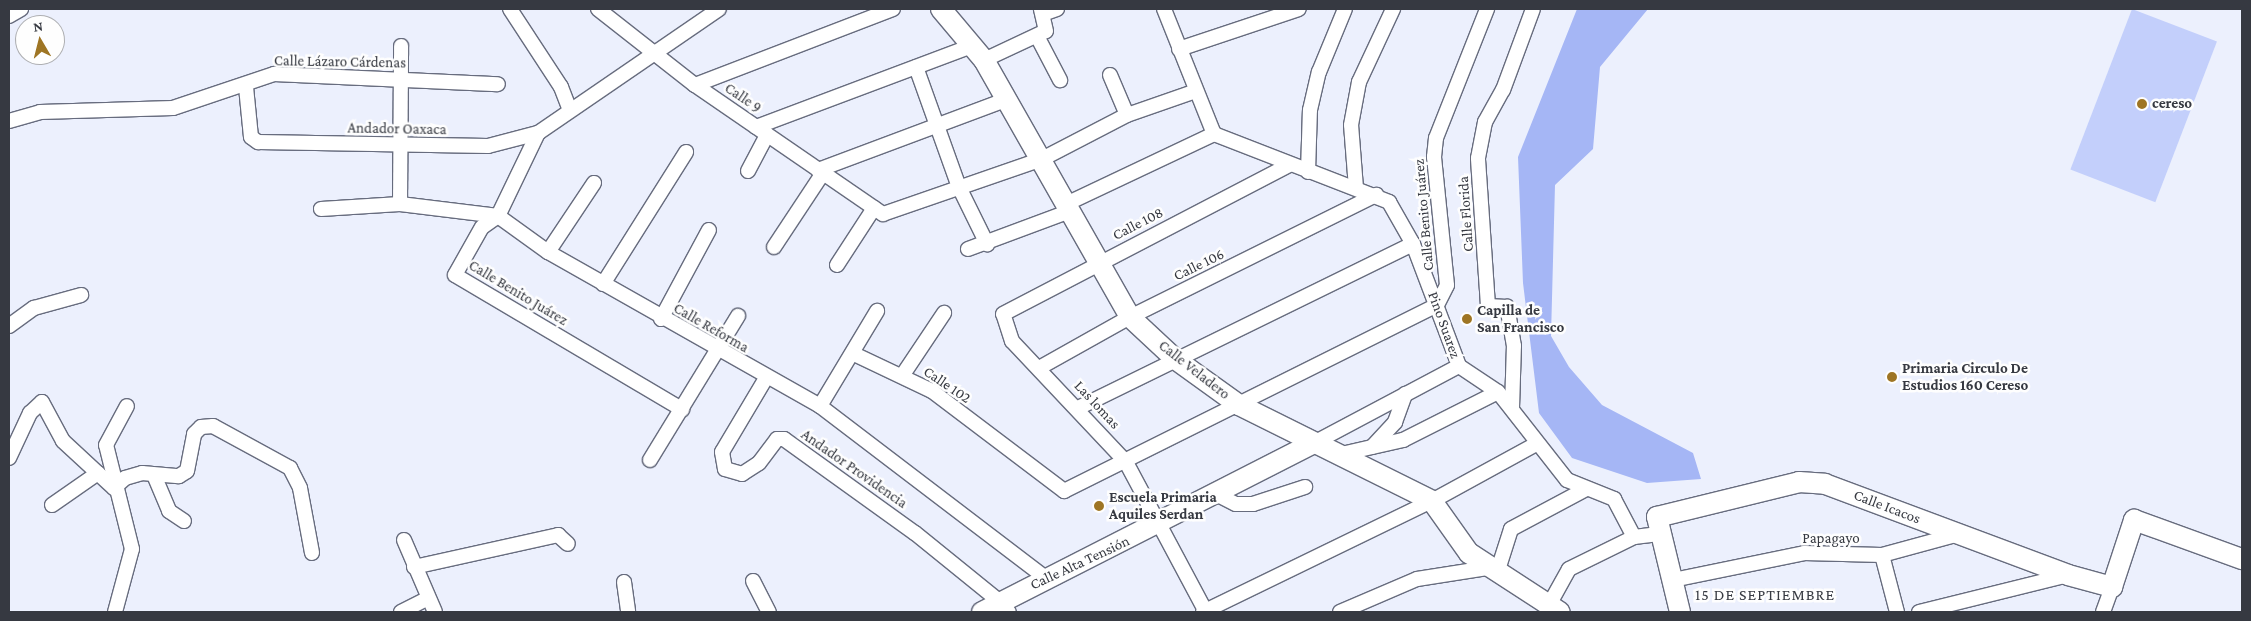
<!DOCTYPE html>
<meta charset="utf-8">
<style>
body{margin:0}
#map{position:relative;width:2251px;height:621px;overflow:hidden;background:#ecf0fd;font-family:"Crimson Pro",serif}
div>[style]{position:absolute}
.green>*{inset:0;background:#c3cffb;transform-origin:0 0}
.forest>*{inset:0;background:#a5b6f5}
.roads{filter:drop-shadow(1px 0 #676c7e) drop-shadow(-1px 0 #676c7e) drop-shadow(0 1px #676c7e) drop-shadow(0 -1px #676c7e)}
.street>*{height:14px;margin:-7px;padding:0 7px;transform-origin:7px;border-radius:7px;background:#fff}
.secondary>*{height:20px;margin:-10px;padding:0 10px;transform-origin:10px;border-radius:10px;background:#fff}
.dots>*{width:14px;height:14px;translate:-50% -50%;box-sizing:border-box;border:2px solid #fefefe;border-radius:50%}
span{translate:-50% -50%;white-space:nowrap;text-align:center;line-height:1.15;-webkit-text-stroke:5px #fefefe;paint-order:stroke}
.street-label{font-size:15px;color:#363941}
.poi-label{font-size:15px;color:#363941;font-weight:700}
.left{translate:0 -50%;text-align:left}
.neighbourhood-label{font-size:16px;color:#363941;letter-spacing:1px}
.frame{position:absolute;inset:0;border:10px solid #363941;pointer-events:none}
.north{position:absolute;left:15px;top:15px;width:50px;height:50px;box-sizing:border-box;background:#fefefe;border:1px solid #aeafb2;border-radius:50%;rotate:352deg;font-size:14px;font-weight:700;line-height:20px;text-align:center;color:#363941}
.north::after{content:'';display:block;margin:auto;width:18px;height:22px;background:#9e7524;clip-path:polygon(50% 0,100% 100%,50% 72%,0 100%)}
</style>
<div id="map">
<div class="green">
<i style="left:2132px;top:9px;width:91px;height:172px;rotate:21deg"></i>
</div>
<div class="forest">
<i style="clip-path:polygon(1577px 9px,1648px 9px,1600px 67px,1593px 149px,1555px 185px,1551px 336px,1569px 367px,1602px 405px,1693px 453px,1701px 479px,1647px 483px,1572px 458px,1539px 413px,1523px 283px,1518px 157px)"></i>
</div>
<div class="roads">
<div class="street">
<i style="left:510px;top:9px;width:93px;rotate:56.8deg"></i>
<i style="left:561px;top:87px;width:25px;rotate:69deg"></i>
<i style="left:598px;top:9px;width:123px;rotate:38.1deg"></i>
<i style="left:695px;top:85px;width:228px;rotate:34.5deg"></i>
<i style="left:883px;top:214px;width:168px;rotate:-19.1deg"></i>
<i style="left:1042px;top:159px;width:96px;rotate:-27.4deg"></i>
<i style="left:1127px;top:115px;width:73px;rotate:-19.2deg"></i>
<i style="left:1164px;top:9px;width:135px;rotate:68.2deg"></i>
<i style="left:1043px;top:14px;width:15px;rotate:-20deg"></i>
<i style="left:9px;top:16px;width:14px;rotate:-30deg"></i>
<i style="left:1037px;top:36px;width:50px;rotate:62.4deg"></i>
<i style="left:1179px;top:49px;width:126px;rotate:-18.4deg"></i>
<i style="left:984px;top:60px;width:68px;rotate:-25.1deg"></i>
<i style="left:1046px;top:31px;width:23px;rotate:-103deg"></i>
<i style="left:916px;top:67px;width:127px;rotate:70.3deg"></i>
<i style="left:959px;top:187px;width:64px;rotate:63.8deg"></i>
<i style="left:1110px;top:75px;width:43px;rotate:67deg"></i>
<i style="left:695px;top:85px;width:212px;rotate:-21deg"></i>
<i style="left:246px;top:87px;width:50px;rotate:84.3deg"></i>
<i style="left:251px;top:137px;width:9px;rotate:36deg"></i>
<i style="left:258px;top:142px;width:230px;rotate:1deg"></i>
<i style="left:488px;top:146px;width:52px;rotate:-14.6deg"></i>
<i style="left:538px;top:133px;width:219px;rotate:-34.4deg"></i>
<i style="left:9px;top:121px;width:32px;rotate:-16deg"></i>
<i style="left:40px;top:112px;width:133px;rotate:-1.7deg"></i>
<i style="left:173px;top:108px;width:107px;rotate:-18.6deg"></i>
<i style="left:274px;top:74px;width:224px;rotate:2.6deg"></i>
<i style="left:756px;top:127px;width:230px;rotate:-20.6deg"></i>
<i style="left:538px;top:133px;width:92px;rotate:115.7deg"></i>
<i style="left:498px;top:216px;width:19px;rotate:145deg"></i>
<i style="left:482px;top:227px;width:55px;rotate:119.4deg"></i>
<i style="left:455px;top:275px;width:264px;rotate:30.6deg"></i>
<i style="left:1214px;top:134px;width:188px;rotate:21.2deg"></i>
<i style="left:1389px;top:202px;width:48px;rotate:60.3deg"></i>
<i style="left:1413px;top:244px;width:130px;rotate:69.3deg"></i>
<i style="left:1459px;top:366px;width:47px;rotate:33.7deg"></i>
<i style="left:1498px;top:392px;width:112px;rotate:51.9deg"></i>
<i style="left:1567px;top:480px;width:51px;rotate:22deg"></i>
<i style="left:1614px;top:499px;width:43px;rotate:62.2deg"></i>
<i style="left:1634px;top:537px;width:25px;rotate:-7deg"></i>
<i style="left:818px;top:170px;width:203px;rotate:-20.5deg"></i>
<i style="left:748px;top:171px;width:41px;rotate:-62.2deg"></i>
<i style="left:1308px;top:172px;width:62px;rotate:-88.2deg"></i>
<i style="left:1310px;top:110px;width:39px;rotate:-77deg"></i>
<i style="left:1319px;top:72px;width:68px;rotate:-67.6deg"></i>
<i style="left:1356px;top:188px;width:63px;rotate:-94.5deg"></i>
<i style="left:1351px;top:125px;width:44px;rotate:-79.5deg"></i>
<i style="left:1359px;top:82px;width:81px;rotate:-65deg"></i>
<i style="left:400px;top:204px;width:158px;rotate:-89.6deg"></i>
<i style="left:1066px;top:204px;width:164px;rotate:-25.3deg"></i>
<i style="left:321px;top:209px;width:79px;rotate:-3.6deg"></i>
<i style="left:400px;top:204px;width:99px;rotate:7deg"></i>
<i style="left:498px;top:216px;width:62px;rotate:35.8deg"></i>
<i style="left:548px;top:252px;width:313px;rotate:29.5deg"></i>
<i style="left:820px;top:406px;width:285px;rotate:37.3deg"></i>
<i style="left:774px;top:247px;width:89px;rotate:-56.5deg"></i>
<i style="left:968px;top:249px;width:109px;rotate:-20.4deg"></i>
<i style="left:548px;top:252px;width:83px;rotate:-56.3deg"></i>
<i style="left:837px;top:265px;width:68px;rotate:-57deg"></i>
<i style="left:603px;top:284px;width:156px;rotate:-57.8deg"></i>
<i style="left:661px;top:319px;width:101px;rotate:-61.7deg"></i>
<i style="left:9px;top:326px;width:31px;rotate:-36deg"></i>
<i style="left:34px;top:308px;width:49px;rotate:-15.5deg"></i>
<i style="left:854px;top:354px;width:86px;rotate:25.4deg"></i>
<i style="left:932px;top:391px;width:166px;rotate:37.1deg"></i>
<i style="left:1064px;top:491px;width:417px;rotate:-26.5deg"></i>
<i style="left:1437px;top:305px;width:22px;rotate:-63deg"></i>
<i style="left:1447px;top:285px;width:129px;rotate:-95.8deg"></i>
<i style="left:1434px;top:157px;width:19px;rotate:-84deg"></i>
<i style="left:1436px;top:138px;width:139px;rotate:-68.4deg"></i>
<i style="left:1039px;top:368px;width:104px;rotate:-29.3deg"></i>
<i style="left:1130px;top:317px;width:275px;rotate:-26.4deg"></i>
<i style="left:902px;top:376px;width:76px;rotate:-56.3deg"></i>
<i style="left:766px;top:378px;width:86px;rotate:120.7deg"></i>
<i style="left:722px;top:452px;width:17px;rotate:80deg"></i>
<i style="left:725px;top:469px;width:18px;rotate:16deg"></i>
<i style="left:742px;top:474px;width:20px;rotate:-33deg"></i>
<i style="left:759px;top:463px;width:30px;rotate:-53deg"></i>
<i style="left:777px;top:439px;width:7px"></i>
<i style="left:784px;top:439px;width:161px;rotate:35.7deg"></i>
<i style="left:915px;top:533px;width:108px;rotate:39deg"></i>
<i style="left:820px;top:406px;width:111px;rotate:-59deg"></i>
<i style="left:1078px;top:408px;width:373px;rotate:-26.1deg"></i>
<i style="left:1512px;top:408px;width:62px;rotate:-88.2deg"></i>
<i style="left:1514px;top:346px;width:40px;rotate:-100deg"></i>
<i style="left:1507px;top:307px;width:19px;rotate:-177deg"></i>
<i style="left:1488px;top:306px;width:148px;rotate:-93.9deg"></i>
<i style="left:1478px;top:158px;width:37px;rotate:-79deg"></i>
<i style="left:1485px;top:122px;width:37px;rotate:-61deg"></i>
<i style="left:1503px;top:90px;width:86px;rotate:-69.7deg"></i>
<i style="left:1312px;top:444px;width:166px;rotate:-28deg"></i>
<i style="left:1372px;top:447px;width:34px;rotate:-47deg"></i>
<i style="left:1395px;top:422px;width:30px;rotate:-70deg"></i>
<i style="left:1337px;top:455px;width:68px;rotate:-12.8deg"></i>
<i style="left:1403px;top:440px;width:106px;rotate:-26.8deg"></i>
<i style="left:9px;top:458px;width:50px;rotate:-65deg"></i>
<i style="left:30px;top:413px;width:16px;rotate:-43deg"></i>
<i style="left:42px;top:402px;width:44px;rotate:61.7deg"></i>
<i style="left:63px;top:441px;width:69px;rotate:42.7deg"></i>
<i style="left:650px;top:460px;width:169px;rotate:-58.6deg"></i>
<i style="left:154px;top:475px;width:39px;rotate:67deg"></i>
<i style="left:169px;top:511px;width:18px;rotate:34deg"></i>
<i style="left:114px;top:488px;width:15px;rotate:-42deg"></i>
<i style="left:125px;top:478px;width:18px;rotate:-16deg"></i>
<i style="left:142px;top:473px;width:37px;rotate:5deg"></i>
<i style="left:179px;top:476px;width:9px;rotate:-32deg"></i>
<i style="left:187px;top:471px;width:38px;rotate:-79deg"></i>
<i style="left:194px;top:434px;width:10px;rotate:-45deg"></i>
<i style="left:201px;top:427px;width:12px;rotate:-5deg"></i>
<i style="left:213px;top:426px;width:88px;rotate:28.6deg"></i>
<i style="left:290px;top:468px;width:22px;rotate:63deg"></i>
<i style="left:300px;top:488px;width:66px;rotate:79.5deg"></i>
<i style="left:1216px;top:494px;width:22px;rotate:27deg"></i>
<i style="left:1236px;top:504px;width:17px"></i>
<i style="left:1253px;top:504px;width:55px;rotate:-18.1deg"></i>
<i style="left:52px;top:505px;width:56px;rotate:-34.8deg"></i>
<i style="left:404px;top:540px;width:78px;rotate:66.7deg"></i>
<i style="left:1882px;top:555px;width:59px;rotate:75.3deg"></i>
<i style="left:414px;top:567px;width:148px;rotate:-12.5deg"></i>
<i style="left:558px;top:535px;width:13px;rotate:42deg"></i>
<i style="left:1497px;top:573px;width:46px;rotate:-72.3deg"></i>
<i style="left:1511px;top:529px;width:85px;rotate:-28.1deg"></i>
<i style="left:1673px;top:580px;width:134px;rotate:-11.6deg"></i>
<i style="left:1804px;top:553px;width:78px;rotate:1.5deg"></i>
<i style="left:1882px;top:555px;width:80px;rotate:-15.3deg"></i>
<i style="left:753px;top:581px;width:35px;rotate:63deg"></i>
<i style="left:624px;top:582px;width:30px;rotate:82deg"></i>
<i style="left:992px;top:605px;width:18px;rotate:22deg"></i>
<i style="left:1549px;top:605px;width:41px;rotate:-60.9deg"></i>
<i style="left:1569px;top:569px;width:72px;rotate:-26.2deg"></i>
<i style="left:115px;top:612px;width:65px;rotate:-74.9deg"></i>
<i style="left:132px;top:549px;width:107px;rotate:-104deg"></i>
<i style="left:106px;top:445px;width:44px;rotate:-61.7deg"></i>
<i style="left:401px;top:612px;width:30px;rotate:-27deg"></i>
<i style="left:1203px;top:612px;width:254px;rotate:-25.9deg"></i>
<i style="left:1432px;top:501px;width:119px;rotate:-28.7deg"></i>
<i style="left:1206px;top:612px;width:170px;rotate:-118.1deg"></i>
<i style="left:1126px;top:462px;width:166px;rotate:-133.3deg"></i>
<i style="left:1012px;top:341px;width:28px;rotate:-108deg"></i>
<i style="left:1003px;top:314px;width:322px;rotate:-27.5deg"></i>
<i style="left:1340px;top:612px;width:84px;rotate:-23.2deg"></i>
<i style="left:1417px;top:579px;width:71px;rotate:-8.9deg"></i>
<i style="left:1919px;top:612px;width:154px;rotate:-13.9deg"></i>
<i style="left:2103px;top:612px;width:27px;rotate:-70deg"></i>
</div>
<div class="secondary">
<i style="left:941px;top:9px;width:67px;rotate:49.9deg"></i>
<i style="left:984px;top:60px;width:296px;rotate:60.4deg"></i>
<i style="left:1130px;top:317px;width:62px;rotate:43deg"></i>
<i style="left:1175px;top:359px;width:79px;rotate:35.7deg"></i>
<i style="left:1239px;top:405px;width:216px;rotate:26.4deg"></i>
<i style="left:1432px;top:501px;width:64px;rotate:54.6deg"></i>
<i style="left:1469px;top:553px;width:108px;rotate:33deg"></i>
<i style="left:982px;top:612px;width:370px;rotate:-27deg"></i>
<i style="left:1680px;top:612px;width:98px;rotate:-103.6deg"></i>
<i style="left:1657px;top:517px;width:146px;rotate:-13.8deg"></i>
<i style="left:1799px;top:482px;width:26px;rotate:4deg"></i>
<i style="left:1825px;top:484px;width:259px;rotate:20.5deg"></i>
<i style="left:2068px;top:575px;width:46px;rotate:15.3deg"></i>
<i style="left:2112px;top:587px;width:71px;rotate:-71.8deg"></i>
<i style="left:2134px;top:520px;width:115px;rotate:19.9deg"></i>
</div>
</div>
<div class="dots">
<i style="left:2142px;top:104px;background:#9e7524"></i>
<i style="left:1467px;top:319px;background:#9e7524"></i>
<i style="left:1892px;top:377px;background:#9e7524"></i>
<i style="left:1099px;top:506px;background:#9e7524"></i>
</div>
<div class="street-label">
<span style="left:340px;top:62px;rotate:1deg">Calle Lázaro Cárdenas</span>
<span style="left:743px;top:98px;rotate:34deg">Calle 9</span>
<span style="left:397px;top:129px;rotate:1deg">Andador Oaxaca</span>
<span style="left:1466px;top:214px;rotate:-94deg">Calle Florida</span>
<span style="left:1424px;top:215px;rotate:-95deg">Calle Benito Juárez</span>
<span style="left:1138px;top:224px;rotate:-27deg">Calle 108</span>
<span style="left:1199px;top:265px;rotate:-26deg">Calle 106</span>
<span style="left:518px;top:293px;rotate:31deg">Calle Benito Juárez</span>
<span style="left:1444px;top:325px;rotate:70deg">Pino Suarez</span>
<span style="left:711px;top:328px;rotate:30deg">Calle Reforma</span>
<span style="left:1194px;top:370px;rotate:38deg">Calle Veladero</span>
<span style="left:947px;top:385px;rotate:34deg">Calle 102</span>
<span style="left:1097px;top:405px;rotate:47deg">Las lomas</span>
<span style="left:854px;top:469px;rotate:35deg">Andador Providencia</span>
<span style="left:1887px;top:507px;rotate:21deg">Calle Icacos</span>
<span style="left:1831px;top:539px">Papagayo</span>
<span style="left:1080px;top:563px;rotate:-25deg">Calle Alta Tensión</span>
</div>
<div class="poi-label">
<span class="left" style="left:2152px;top:104px">cereso</span>
<span class="left" style="left:1477px;top:319px">Capilla de<br>San Francisco</span>
<span class="left" style="left:1902px;top:377px">Primaria Circulo De<br>Estudios 160 Cereso</span>
<span class="left" style="left:1109px;top:506px">Escuela Primaria<br>Aquiles Serdan</span>
</div>
<div class="neighbourhood-label">
<span style="left:1765px;top:595px">15 DE SEPTIEMBRE</span>
</div>
<div class="frame"></div>
<div class="north">N</div>
</div>
